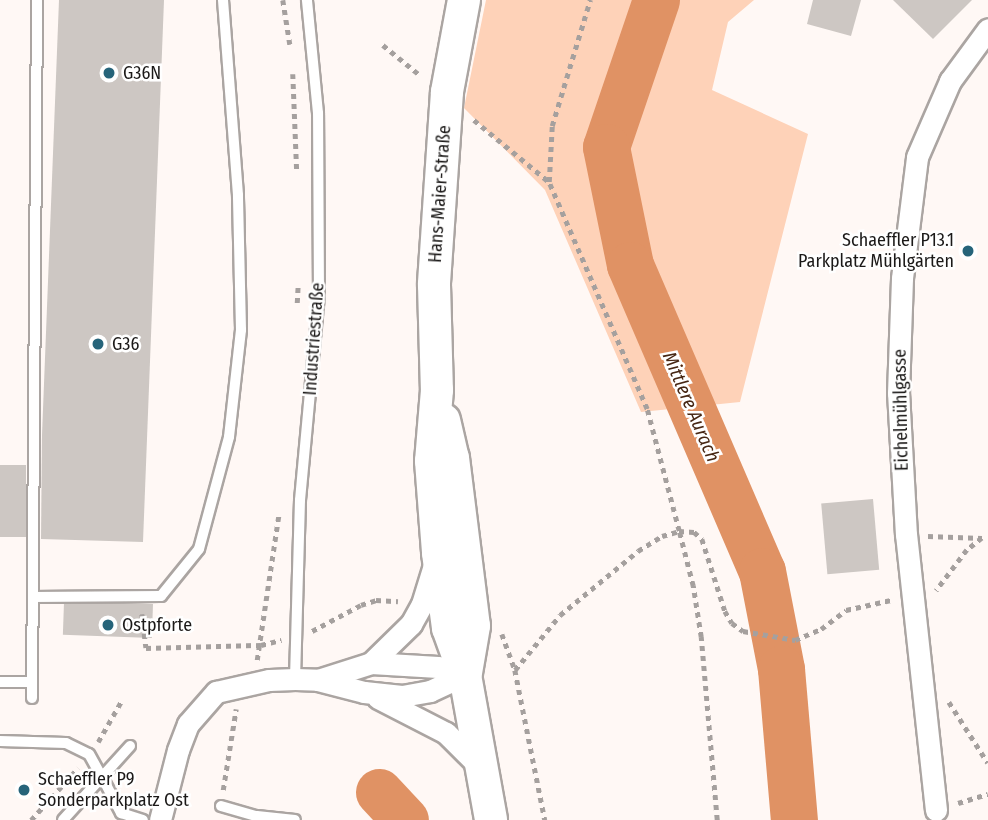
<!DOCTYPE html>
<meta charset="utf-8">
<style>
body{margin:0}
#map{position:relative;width:988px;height:820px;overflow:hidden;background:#fff8f5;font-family:"Fira Sans Condensed",sans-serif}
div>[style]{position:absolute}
.green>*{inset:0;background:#fed2b8}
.river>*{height:47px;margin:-23.5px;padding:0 23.5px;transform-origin:23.5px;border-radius:23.5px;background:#e09264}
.building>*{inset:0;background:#cdc7c3;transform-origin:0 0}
.path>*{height:4.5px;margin-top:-2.25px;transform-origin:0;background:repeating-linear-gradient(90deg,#a5a09e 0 5px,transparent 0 10px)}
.roads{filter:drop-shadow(2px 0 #aba5a2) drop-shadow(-2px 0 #aba5a2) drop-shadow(0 2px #aba5a2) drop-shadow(0 -2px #aba5a2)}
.lane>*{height:10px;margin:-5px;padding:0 5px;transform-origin:5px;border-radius:5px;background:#fff}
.street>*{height:21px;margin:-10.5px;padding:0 10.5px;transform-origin:10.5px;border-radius:10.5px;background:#fff}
.secondary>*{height:32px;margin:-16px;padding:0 16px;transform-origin:16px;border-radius:16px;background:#fff}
.dots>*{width:19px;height:19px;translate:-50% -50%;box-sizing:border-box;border:4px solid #fff;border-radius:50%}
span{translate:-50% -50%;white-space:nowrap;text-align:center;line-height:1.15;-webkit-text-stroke:5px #fff;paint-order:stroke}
.poi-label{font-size:18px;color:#1b1918}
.left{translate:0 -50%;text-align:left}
.right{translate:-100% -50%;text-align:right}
.street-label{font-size:18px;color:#1b1918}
.water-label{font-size:19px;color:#472714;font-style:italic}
</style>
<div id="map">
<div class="green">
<i style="clip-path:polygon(486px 0,754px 0,728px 22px,712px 90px,808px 134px,740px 402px,641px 412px,545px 190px,464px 108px)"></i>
</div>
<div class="river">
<i style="left:656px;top:0;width:155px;rotate:108.8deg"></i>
<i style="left:606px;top:147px;width:120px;rotate:78.5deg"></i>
<i style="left:630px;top:265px;width:333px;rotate:66.7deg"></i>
<i style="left:762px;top:571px;width:100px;rotate:79deg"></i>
<i style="left:781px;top:669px;width:152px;rotate:85.1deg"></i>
<i style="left:379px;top:792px;width:38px;rotate:47deg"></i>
</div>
<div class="building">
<i style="clip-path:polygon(59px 0,164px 0,143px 542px,41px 539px,42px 435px)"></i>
<i style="clip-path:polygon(813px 0,861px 0,851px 36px,807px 24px)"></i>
<i style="clip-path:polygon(893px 0,972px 0,933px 39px)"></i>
<i style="left:0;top:465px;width:26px;height:72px"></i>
<i style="left:873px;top:499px;width:71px;height:52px;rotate:85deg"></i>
<i style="left:153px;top:604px;width:34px;height:89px;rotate:92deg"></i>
</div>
<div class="path">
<i style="left:283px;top:0;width:45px;rotate:81deg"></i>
<i style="left:383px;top:45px;width:49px;rotate:39.2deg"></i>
<i style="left:293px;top:74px;width:99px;rotate:87.7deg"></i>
<i style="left:474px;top:120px;width:96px;rotate:39.5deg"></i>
<i style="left:297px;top:303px;width:20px;rotate:-87deg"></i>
<i style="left:928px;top:536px;width:54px;rotate:2.1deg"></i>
<i style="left:982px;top:538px;width:19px;rotate:141deg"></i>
<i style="left:967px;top:550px;width:51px;rotate:127.1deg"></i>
<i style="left:142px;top:614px;width:34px;rotate:83deg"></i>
<i style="left:146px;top:648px;width:115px;rotate:-1.5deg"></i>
<i style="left:261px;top:645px;width:21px;rotate:-14deg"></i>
<i style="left:312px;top:631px;width:55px;rotate:-28deg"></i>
<i style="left:361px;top:605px;width:16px;rotate:-18deg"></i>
<i style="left:376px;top:600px;width:22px;rotate:3deg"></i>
<i style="left:502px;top:634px;width:38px;rotate:70deg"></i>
<i style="left:515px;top:670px;width:153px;rotate:78.7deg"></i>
<i style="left:257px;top:660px;width:149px;rotate:-81.5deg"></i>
<i style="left:515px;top:670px;width:71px;rotate:-50.7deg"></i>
<i style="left:560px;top:615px;width:101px;rotate:-39.4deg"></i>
<i style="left:638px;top:551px;width:28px;rotate:-32deg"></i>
<i style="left:662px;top:536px;width:18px;rotate:-16deg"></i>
<i style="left:679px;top:531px;width:126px;rotate:-104.7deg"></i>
<i style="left:647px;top:409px;width:247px;rotate:-113.4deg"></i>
<i style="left:549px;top:182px;width:56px;rotate:-86.9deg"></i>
<i style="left:552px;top:126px;width:132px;rotate:-73.2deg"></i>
<i style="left:949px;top:702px;width:72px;rotate:57.4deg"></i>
<i style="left:98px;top:742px;width:48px;rotate:-60.3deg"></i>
<i style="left:223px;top:790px;width:82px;rotate:-80.9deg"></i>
<i style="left:958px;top:803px;width:31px;rotate:-17deg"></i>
<i style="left:31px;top:820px;width:70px;rotate:-47.9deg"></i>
<i style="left:717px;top:820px;width:184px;rotate:-95deg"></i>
<i style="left:701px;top:637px;width:52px;rotate:-98.9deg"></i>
<i style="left:693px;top:586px;width:57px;rotate:-104.3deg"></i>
<i style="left:679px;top:531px;width:15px;rotate:4deg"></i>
<i style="left:694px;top:532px;width:11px;rotate:41deg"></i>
<i style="left:702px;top:539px;width:76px;rotate:72.3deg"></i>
<i style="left:725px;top:611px;width:14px;rotate:60deg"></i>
<i style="left:732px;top:623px;width:14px;rotate:36deg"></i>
<i style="left:743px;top:631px;width:53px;rotate:9.8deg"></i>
<i style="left:795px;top:640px;width:28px;rotate:-23deg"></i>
<i style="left:821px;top:629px;width:31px;rotate:-37deg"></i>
<i style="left:846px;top:610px;width:46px;rotate:-12.5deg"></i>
</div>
<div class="roads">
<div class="lane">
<i style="left:33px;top:597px;width:128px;rotate:-0.4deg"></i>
<i style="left:161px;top:596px;width:60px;rotate:-51deg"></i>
<i style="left:199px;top:549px;width:116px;rotate:-75deg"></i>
<i style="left:229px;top:437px;width:108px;rotate:-83.6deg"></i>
<i style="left:241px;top:330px;width:135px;rotate:-91.3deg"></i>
<i style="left:238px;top:195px;width:196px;rotate:-94.4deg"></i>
<i style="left:295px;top:679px;width:179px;rotate:-88.4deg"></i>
<i style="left:300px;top:500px;width:205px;rotate:-84.7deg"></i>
<i style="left:319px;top:296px;width:183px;rotate:-90.3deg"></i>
<i style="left:318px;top:113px;width:114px;rotate:-95.6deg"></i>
<i style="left:0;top:682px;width:32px"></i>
<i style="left:32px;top:698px;width:698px;rotate:-89.59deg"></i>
<i style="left:0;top:741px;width:66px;rotate:1.7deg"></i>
<i style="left:66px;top:743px;width:25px;rotate:26deg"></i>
<i style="left:89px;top:754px;width:26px;rotate:61deg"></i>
<i style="left:102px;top:777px;width:58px;rotate:132.2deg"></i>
<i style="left:130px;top:746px;width:42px;rotate:132.1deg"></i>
<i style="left:102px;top:777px;width:41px;rotate:62.2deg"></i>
<i style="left:121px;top:813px;width:23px;rotate:18deg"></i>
<i style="left:221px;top:806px;width:37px;rotate:16deg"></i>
<i style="left:257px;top:816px;width:38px;rotate:6deg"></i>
</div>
<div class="street">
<i style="left:371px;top:663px;width:56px;rotate:-44.3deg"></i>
<i style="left:411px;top:624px;width:23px;rotate:-61deg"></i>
<i style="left:422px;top:604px;width:44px;rotate:-72.8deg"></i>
<i style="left:318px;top:680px;width:56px;rotate:-17.8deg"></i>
<i style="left:371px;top:663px;width:67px;rotate:3.4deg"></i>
<i style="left:438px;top:667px;width:28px;rotate:17deg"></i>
<i style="left:378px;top:698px;width:76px;rotate:27.2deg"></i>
<i style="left:446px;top:733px;width:49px;rotate:45deg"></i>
<i style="left:936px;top:810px;width:277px;rotate:-96.2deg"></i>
<i style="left:906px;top:535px;width:142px;rotate:-93.2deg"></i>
<i style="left:898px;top:393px;width:115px;rotate:-88deg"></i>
<i style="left:902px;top:278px;width:122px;rotate:-82.9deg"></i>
<i style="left:917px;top:157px;width:83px;rotate:-66.5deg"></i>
<i style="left:950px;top:81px;width:64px;rotate:-53.8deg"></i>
<i style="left:160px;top:820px;width:72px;rotate:-75.6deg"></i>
<i style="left:178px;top:750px;width:28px;rotate:-69deg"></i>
<i style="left:188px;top:724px;width:43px;rotate:-48.8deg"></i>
<i style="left:216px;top:692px;width:54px;rotate:-12.8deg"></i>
<i style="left:269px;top:680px;width:26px;rotate:-2deg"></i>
<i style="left:295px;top:679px;width:23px;rotate:2deg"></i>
<i style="left:318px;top:680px;width:48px;rotate:14.6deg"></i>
<i style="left:364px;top:692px;width:38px;rotate:6deg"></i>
<i style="left:402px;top:696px;width:28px;rotate:-10deg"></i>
<i style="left:430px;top:691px;width:38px;rotate:-25deg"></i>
</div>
<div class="secondary">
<i style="left:464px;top:0;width:94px;rotate:100.5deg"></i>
<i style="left:447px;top:92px;width:193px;rotate:93.9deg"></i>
<i style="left:434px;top:285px;width:105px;rotate:88.4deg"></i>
<i style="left:437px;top:390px;width:71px;rotate:94.8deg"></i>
<i style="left:431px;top:461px;width:92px;rotate:85.6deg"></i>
<i style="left:438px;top:553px;width:76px;rotate:82.4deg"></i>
<i style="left:448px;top:628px;width:50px;rotate:70.1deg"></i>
<i style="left:465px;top:675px;width:147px;rotate:79.8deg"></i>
<i style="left:444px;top:420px;width:39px;rotate:77deg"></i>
<i style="left:453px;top:458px;width:169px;rotate:82.9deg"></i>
<i style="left:474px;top:626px;width:48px;rotate:99.7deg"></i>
</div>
</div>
<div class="dots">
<i style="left:109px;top:73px;background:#26647a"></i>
<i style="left:968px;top:251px;background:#26647a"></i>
<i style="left:98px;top:344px;background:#26647a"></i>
<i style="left:108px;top:625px;background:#26647a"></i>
<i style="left:24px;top:790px;background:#26647a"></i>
</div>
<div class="poi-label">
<span class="left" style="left:123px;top:73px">G36N</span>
<span class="right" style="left:954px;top:251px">Schaeffler P13.1<br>Parkplatz Mühlgärten</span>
<span class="left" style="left:112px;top:344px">G36</span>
<span class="left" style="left:122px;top:625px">Ostpforte</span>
<span class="left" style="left:38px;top:790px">Schaeffler P9<br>Sonderparkplatz Ost</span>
</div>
<div class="street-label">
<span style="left:440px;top:194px;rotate:-86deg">Hans-Maier-Straße</span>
<span style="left:314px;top:339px;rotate:-86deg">Industriestraße</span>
<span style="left:901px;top:410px;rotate:-91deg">Eichelmühlgasse</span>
</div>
<div class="water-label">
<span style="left:691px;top:407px;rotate:67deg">Mittlere Aurach</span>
</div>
</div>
